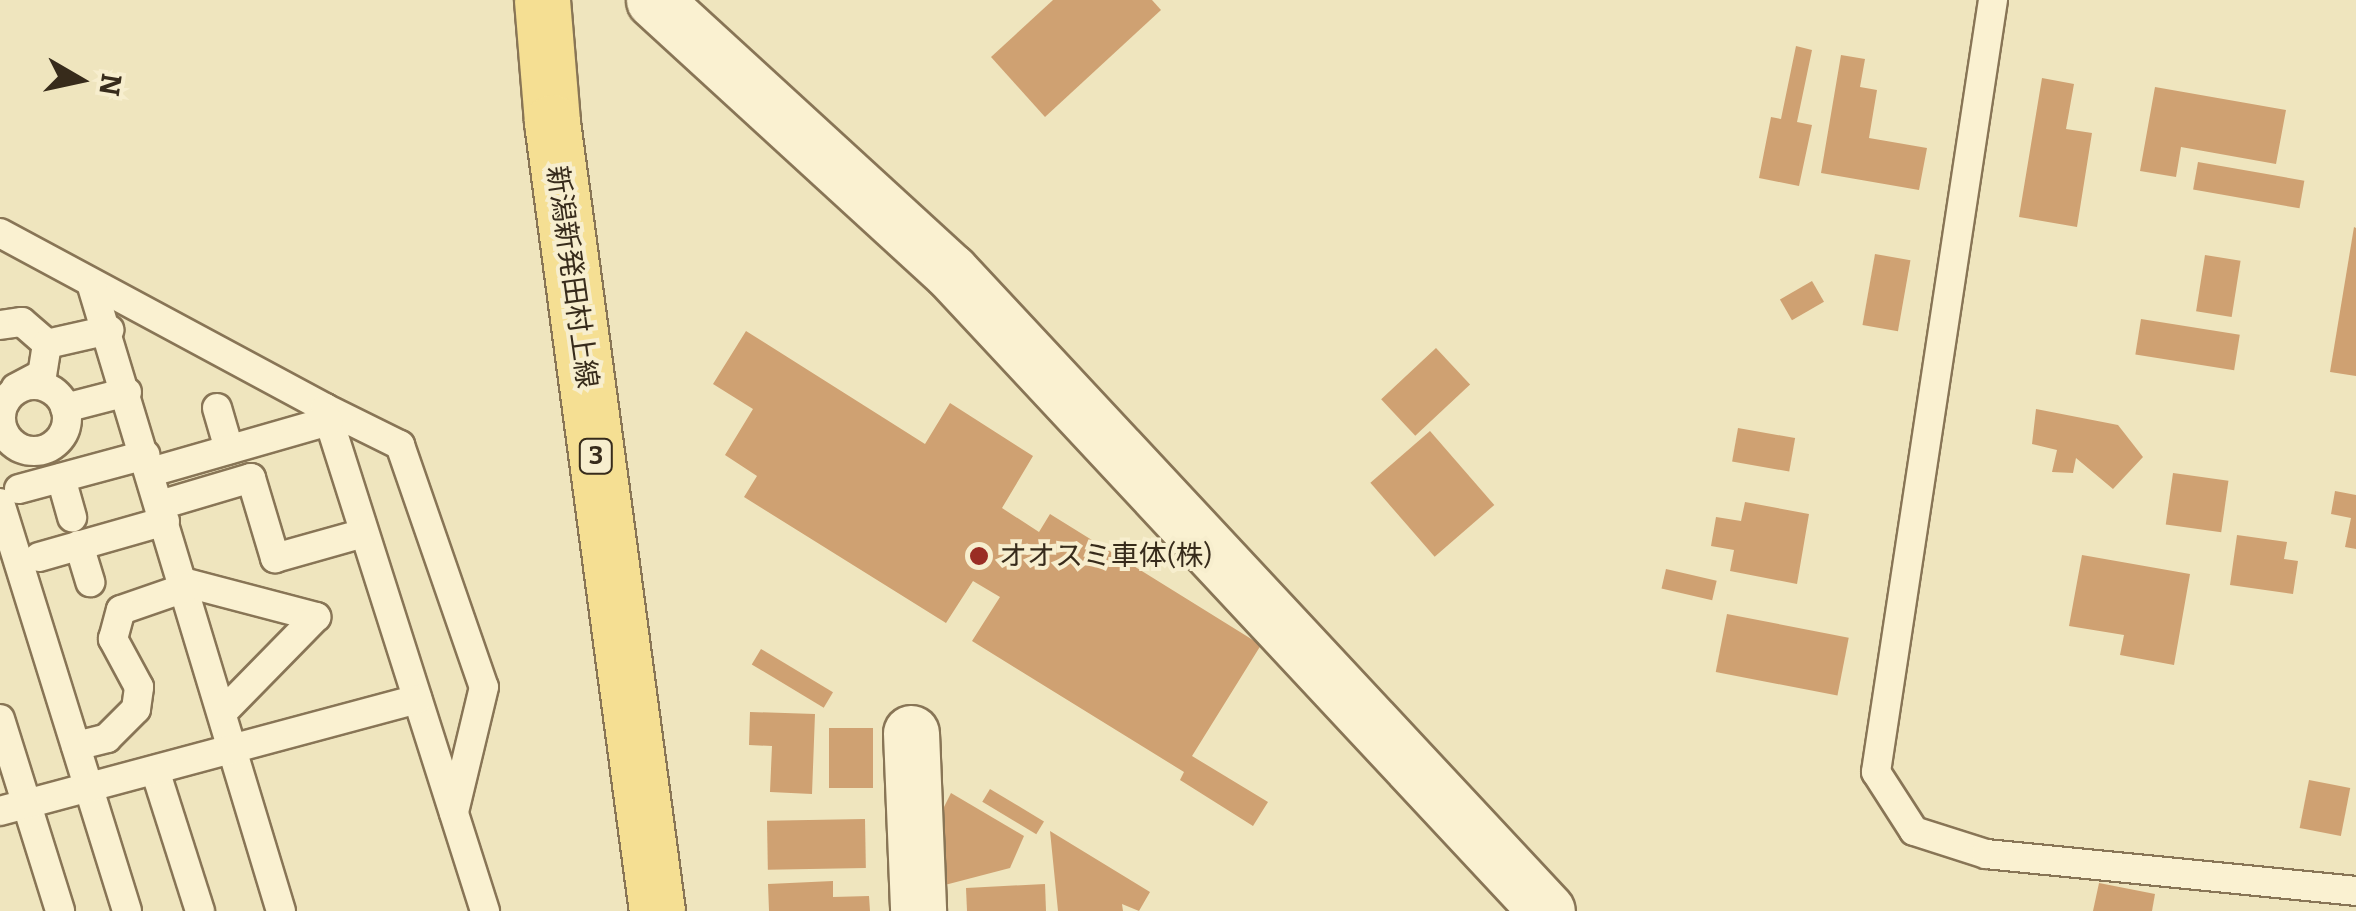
<!DOCTYPE html>
<meta charset="utf-8">
<style>
body{margin:0}
#map{position:relative;width:2356px;height:911px;overflow:hidden;background:#efe5be;font-family:Bitter,"Noto Sans JP",serif}
div>[style]{position:absolute}
.building>*{inset:0;background:#cfa172;transform-origin:0 0}
.roads{filter:drop-shadow(2px 0 #887556) drop-shadow(-2px 0 #887556) drop-shadow(0 2px #887556) drop-shadow(0 -2px #887556)}
.lane>*{height:28px;margin:-14px;padding:0 14px;transform-origin:14px;border-radius:14px;background:#faf1d1}
.lane>.ring{margin:-14px;padding:0;box-sizing:content-box;background:none;border:28px solid #faf1d1;border-radius:50%}
.street>*{height:55px;margin:-27.5px;padding:0 27.5px;transform-origin:27.5px;border-radius:27.5px;background:#faf1d1}
.primary>*{height:55px;margin:-27.5px;padding:0 27.5px;transform-origin:27.5px;border-radius:27.5px;background:#f5df93}
.dots>*{width:28px;height:28px;translate:-50% -50%;box-sizing:border-box;border:5px solid #f7eece;border-radius:50%}
span{translate:-50% -50%;white-space:nowrap;text-align:center;line-height:1.15;-webkit-text-stroke:8px #f7eece;paint-order:stroke}
.shield-label span{padding:2px 8px;background:#f7eece;border:2px solid;border-radius:8px;-webkit-text-stroke-width:0}
.shield-label{font-size:25px;color:#372b1b;font-weight:700}
.street-label{font-size:28px;color:#372b1b}
.poi-label{font-size:28px;color:#372b1b}
.left{translate:0 -50%;text-align:left}
.north{position:absolute;left:30px;top:30px;width:100px;height:100px;-webkit-text-stroke:8px #f7eece;paint-order:stroke;rotate:99deg;font-size:28px;font-weight:700;line-height:40px;text-align:center;color:#372b1b}
.north::after{content:'';display:block;margin:auto;width:35px;height:45px;background:#372b1b;clip-path:polygon(50% 0,100% 100%,50% 72%,0 100%)}
</style>
<div id="map">
<div class="building">
<i style="clip-path:polygon(1053px 0,1152px 0,1161px 10px,1045px 117px,991px 57px)"></i>
<i style="clip-path:polygon(1796px 46px,1812px 50px,1797px 122px,1812px 125px,1799px 186px,1759px 178px,1771px 117px,1781px 119px)"></i>
<i style="clip-path:polygon(1841px 55px,1865px 59px,1860px 87px,1877px 90px,1869px 138px,1927px 148px,1919px 190px,1821px 173px)"></i>
<i style="clip-path:polygon(2042px 78px,2074px 84px,2066px 129px,2092px 133px,2077px 227px,2019px 217px)"></i>
<i style="clip-path:polygon(2155px 87px,2286px 110px,2276px 164px,2181px 147px,2176px 177px,2140px 171px)"></i>
<i style="left:2198px;top:162px;width:108px;height:28px;rotate:10deg"></i>
<i style="clip-path:polygon(2354px 227px,2356px 228px,2356px 376px,2330px 372px)"></i>
<i style="left:1875px;top:254px;width:36px;height:72px;rotate:10deg"></i>
<i style="left:2205px;top:255px;width:36px;height:57px;rotate:9deg"></i>
<i style="left:1812px;top:281px;width:24px;height:37px;rotate:60deg"></i>
<i style="left:2141px;top:319px;width:100px;height:36px;rotate:9deg"></i>
<i style="clip-path:polygon(746px 331px,925px 444px,950px 403px,1033px 456px,1002px 508px,1039px 532px,1050px 514px,1261px 645px,1192px 756px,1268px 802px,1253px 826px,1180px 780px,1184px 772px,972px 641px,1000px 597px,973px 581px,946px 623px,744px 497px,757px 476px,725px 455px,753px 409px,713px 384px)"></i>
<i style="left:1436px;top:348px;width:50px;height:75px;rotate:47deg"></i>
<i style="clip-path:polygon(2036px 409px,2118px 425px,2143px 457px,2113px 489px,2076px 458px,2073px 473px,2052px 472px,2057px 450px,2032px 444px)"></i>
<i style="left:1738px;top:428px;width:58px;height:34px;rotate:10deg"></i>
<i style="left:1430px;top:431px;width:98px;height:79px;rotate:49deg"></i>
<i style="left:2173px;top:473px;width:56px;height:52px;rotate:8deg"></i>
<i style="clip-path:polygon(2335px 491px,2356px 495px,2356px 549px,2345px 547px,2351px 518px,2331px 514px)"></i>
<i style="clip-path:polygon(1745px 502px,1809px 514px,1797px 584px,1730px 571px,1734px 550px,1711px 546px,1716px 517px,1741px 521px)"></i>
<i style="clip-path:polygon(2237px 535px,2287px 542px,2284px 559px,2298px 561px,2293px 594px,2230px 585px)"></i>
<i style="clip-path:polygon(2082px 555px,2190px 574px,2174px 665px,2120px 655px,2124px 635px,2069px 626px)"></i>
<i style="left:1666px;top:569px;width:52px;height:20px;rotate:13deg"></i>
<i style="left:1727px;top:614px;width:124px;height:59px;rotate:11deg"></i>
<i style="left:761px;top:649px;width:84px;height:18px;rotate:31deg"></i>
<i style="clip-path:polygon(750px 712px,815px 714px,812px 794px,770px 792px,772px 746px,749px 745px)"></i>
<i style="left:829px;top:728px;width:44px;height:60px"></i>
<i style="left:2309px;top:780px;width:42px;height:49px;rotate:11deg"></i>
<i style="left:990px;top:789px;width:63px;height:15px;rotate:31deg"></i>
<i style="clip-path:polygon(951px 793px,1024px 836px,1010px 868px,941px 886px,939px 817px)"></i>
<i style="left:865px;top:819px;width:49px;height:98px;rotate:89deg"></i>
<i style="clip-path:polygon(1050px 831px,1150px 892px,1139px 911px,1122px 904px,1123px 911px,1058px 911px)"></i>
<i style="clip-path:polygon(833px 881px,833px 897px,869px 896px,870px 911px,769px 911px,768px 884px)"></i>
<i style="clip-path:polygon(2099px 883px,2155px 894px,2152px 911px,2093px 911px)"></i>
<i style="clip-path:polygon(1045px 884px,1046px 911px,967px 911px,966px 888px)"></i>
</div>
<div class="roads">
<div class="lane">
<i style="left:1993px;top:0;width:781px;rotate:98.62deg"></i>
<i style="left:1876px;top:772px;width:70px;rotate:57.2deg"></i>
<i style="left:1914px;top:831px;width:76px;rotate:17.7deg"></i>
<i style="left:1986px;top:854px;width:372px;rotate:5.7deg"></i>
<i style="left:0;top:233px;width:369px;rotate:28.3deg"></i>
<i style="left:325px;top:408px;width:528px;rotate:72.35deg"></i>
<i style="left:91px;top:283px;width:656px;rotate:73.17deg"></i>
<i style="left:0;top:325px;width:22px;rotate:-8deg"></i>
<i style="left:22px;top:322px;width:33px;rotate:41deg"></i>
<i style="left:47px;top:344px;width:30px;rotate:99deg"></i>
<i style="left:42px;top:374px;width:30px;rotate:152deg"></i>
<i style="left:47px;top:344px;width:64px;rotate:-12.7deg"></i>
<i class="ring" style="left:1px;top:385px;width:38px;height:38px"></i>
<i style="left:65px;top:408px;width:64px;rotate:-14.5deg"></i>
<i style="left:217px;top:408px;width:43px;rotate:73.7deg"></i>
<i style="left:325px;top:408px;width:84px;rotate:26.3deg"></i>
<i style="left:400px;top:445px;width:256px;rotate:70.9deg"></i>
<i style="left:484px;top:687px;width:129px;rotate:103.5deg"></i>
<i style="left:151px;top:472px;width:185px;rotate:-16deg"></i>
<i style="left:61px;top:478px;width:41px;rotate:74.2deg"></i>
<i style="left:19px;top:489px;width:131px;rotate:-15.1deg"></i>
<i style="left:0;top:503px;width:427px;rotate:72.7deg"></i>
<i style="left:160px;top:505px;width:95px;rotate:-16.5deg"></i>
<i style="left:251px;top:478px;width:84px;rotate:73.3deg"></i>
<i style="left:275px;top:558px;width:92px;rotate:-15.7deg"></i>
<i style="left:79px;top:545px;width:39px;rotate:73deg"></i>
<i style="left:39px;top:557px;width:131px;rotate:-15.9deg"></i>
<i style="left:183px;top:582px;width:138px;rotate:14.7deg"></i>
<i style="left:316px;top:617px;width:134px;rotate:134.4deg"></i>
<i style="left:0;top:719px;width:201px;rotate:72.6deg"></i>
<i style="left:76px;top:746px;width:32px;rotate:-14deg"></i>
<i style="left:107px;top:738px;width:41px;rotate:-45deg"></i>
<i style="left:136px;top:709px;width:22px;rotate:-82deg"></i>
<i style="left:139px;top:687px;width:55px;rotate:-118.4deg"></i>
<i style="left:113px;top:639px;width:30px;rotate:-75deg"></i>
<i style="left:121px;top:610px;width:68px;rotate:-19deg"></i>
<i style="left:155px;top:770px;width:148px;rotate:72.3deg"></i>
<i style="left:0;top:811px;width:432px;rotate:-15deg"></i>
</div>
<div class="street">
<i style="left:654px;top:0;width:401px;rotate:42.5deg"></i>
<i style="left:950px;top:271px;width:875px;rotate:46.99deg"></i>
<i style="left:911px;top:733px;width:178px;rotate:87.7deg"></i>
</div>
<div class="primary">
<i style="left:542px;top:0;width:122px;rotate:85.3deg"></i>
<i style="left:552px;top:122px;width:796px;rotate:82.42deg"></i>
</div>
</div>
<div class="dots">
<i style="left:979px;top:556px;background:#9a2d24"></i>
</div>
<div class="shield-label">
<span style="left:596px;top:456px">3</span>
</div>
<div class="street-label">
<span style="left:572px;top:277px;rotate:82deg">新潟新発田村上線</span>
</div>
<div class="poi-label">
<span class="left" style="left:999px;top:556px">オオスミ車体(株)</span>
</div>
<div class="north">N</div>
</div>
